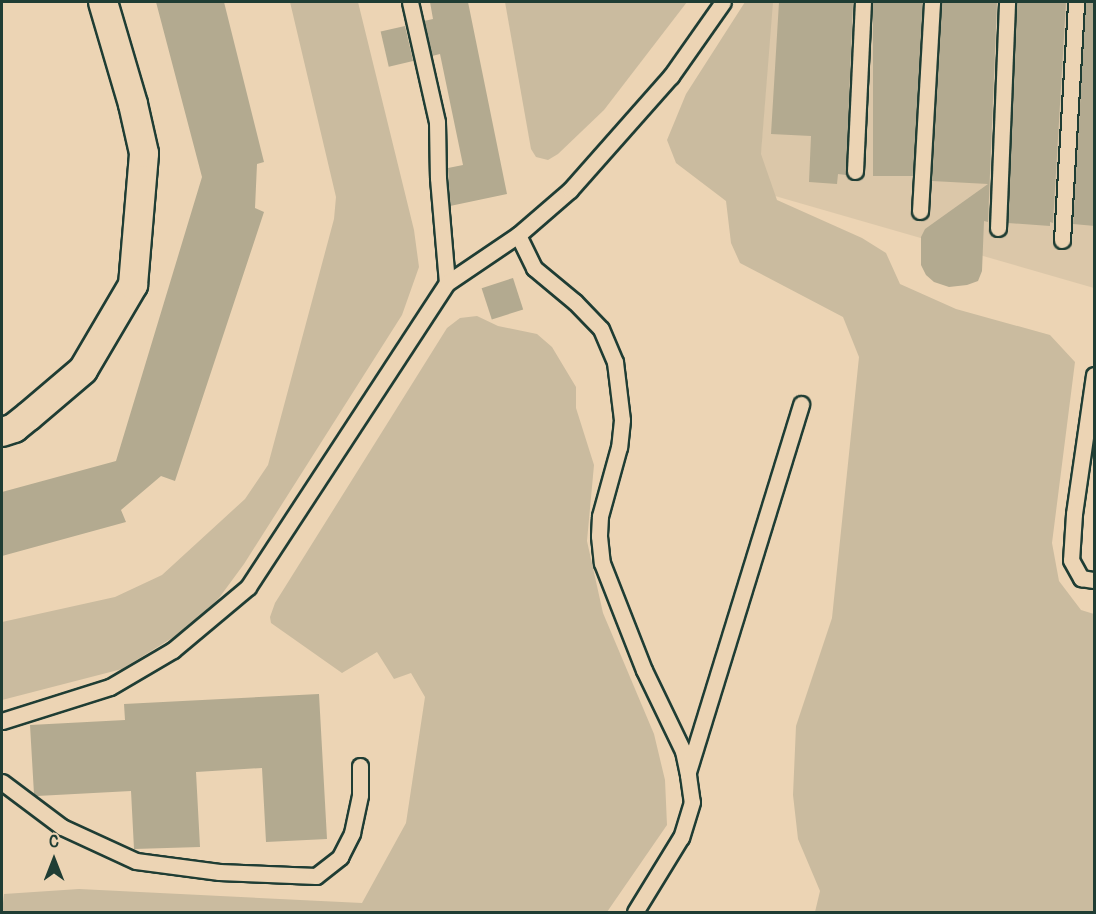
<!DOCTYPE html>
<meta charset="utf-8">
<style>
body{margin:0}
#map{position:relative;width:1096px;height:914px;overflow:hidden;background:#ecd4b4;font-family:Pangolin,sans-serif}
div>[style]{position:absolute}
.built>*{inset:0;background:#dbc7a9}
.green>*{inset:0;background:#cabb9f}
.building>*{inset:0;background:#b3aa90;transform-origin:0 0}
.roads{filter:drop-shadow(2px 0 #1f3d34) drop-shadow(-2px 0 #1f3d34) drop-shadow(0 2px #1f3d34) drop-shadow(0 -2px #1f3d34)}
.lane>*{height:15px;margin:-7.5px;padding:0 7.5px;transform-origin:7.5px;border-radius:7.5px;background:#ecd4b4}
.street>*{height:28px;margin:-14px;padding:0 14px;transform-origin:14px;border-radius:14px;background:#ecd4b4}
span{translate:-50% -50%;white-space:nowrap;text-align:center;line-height:1.15;-webkit-text-stroke:4.5px #ecd4b4;paint-order:stroke}
.frame{position:absolute;inset:0;border:3px solid #1f3d34;pointer-events:none}
.north{position:absolute;left:24px;top:830px;width:60px;height:60px;-webkit-text-stroke:4px #ecd4b4;paint-order:stroke;rotate:0deg;font-size:16px;font-weight:700;line-height:24px;text-align:center;color:#1f3d34}
.north::after{content:'';display:block;margin:auto;width:21px;height:27px;background:#1f3d34;clip-path:polygon(50% 0,100% 100%,50% 72%,0 100%)}
</style>
<div id="map">
<div class="built">
<i style="clip-path:polygon(772px 2px,1094px 2px,1094px 288px,758px 191px)"></i>
</div>
<div class="green">
<i style="clip-path:polygon(290px 2px,358px 2px,414px 230px,419px 267px,402px 315px,244px 564px,219px 598px,193px 625px,122px 669px,2px 700px,2px 622px,115px 597px,162px 575px,245px 499px,268px 465px,334px 219px,336px 197px)"></i>
<i style="clip-path:polygon(505px 2px,687px 2px,604px 110px,558px 154px,548px 160px,536px 157px,531px 149px)"></i>
<i style="clip-path:polygon(745px 2px,773px 2px,761px 154px,777px 200px,862px 238px,886px 253px,900px 284px,956px 309px,1050px 335px,1075px 362px,1052px 543px,1059px 581px,1081px 610px,1094px 614px,1094px 912px,815px 912px,820px 891px,798px 839px,793px 795px,796px 726px,832px 618px,859px 357px,843px 317px,740px 263px,731px 243px,726px 201px,676px 163px,667px 140px,686px 94px)"></i>
<i style="clip-path:polygon(477px 316px,498px 326px,537px 334px,552px 347px,576px 387px,576px 408px,594px 465px,587px 541px,603px 613px,654px 734px,665px 780px,667px 825px,607px 912px,2px 912px,4px 894px,79px 889px,362px 903px,406px 823px,425px 697px,411px 673px,394px 679px,377px 652px,342px 673px,271px 623px,270px 617px,275px 603px,447px 328px,460px 318px)"></i>
</div>
<div class="building">
<i style="clip-path:polygon(156px 2px,224px 2px,264px 162px,257px 164px,255px 208px,264px 212px,175px 481px,161px 476px,121px 510px,126px 522px,2px 556px,2px 492px,116px 461px,202px 177px)"></i>
<i style="clip-path:polygon(430px 2px,468px 2px,507px 194px,450px 206px,448px 168px,463px 165px,440px 54px,432px 56px,424px 21px,433px 19px)"></i>
<i style="clip-path:polygon(779px 2px,853px 2px,846px 175px,838px 174px,837px 184px,809px 182px,811px 136px,771px 134px)"></i>
<i style="left:873px;top:2px;width:49px;height:174px"></i>
<i style="clip-path:polygon(942px 2px,997px 2px,988px 222px,984px 221px,982px 271px,978px 281px,967px 285px,949px 287px,934px 282px,926px 275px,921px 265px,921px 237px,925px 229px,988px 184px,932px 181px)"></i>
<i style="clip-path:polygon(1017px 2px,1066px 2px,1053px 223px,1050px 222px,1050px 226px,1008px 223px)"></i>
<i style="clip-path:polygon(1086px 2px,1095px 2px,1095px 226px,1073px 224px)"></i>
<i style="left:405px;top:26px;width:36px;height:25px;rotate:77deg"></i>
<i style="left:513px;top:278px;width:33px;height:33px;rotate:72deg"></i>
<i style="clip-path:polygon(319px 694px,327px 839px,266px 842px,262px 768px,196px 772px,200px 847px,134px 849px,131px 791px,37px 796px,34px 794px,30px 725px,125px 720px,124px 704px)"></i>
</div>
<div class="roads">
<div class="lane">
<i style="left:410px;top:2px;width:123px;rotate:77.3deg"></i>
<i style="left:437px;top:122px;width:56px;rotate:89deg"></i>
<i style="left:438px;top:178px;width:105px;rotate:85.1deg"></i>
<i style="left:855px;top:171px;width:169px;rotate:-87.3deg"></i>
<i style="left:920px;top:211px;width:209px;rotate:-86.7deg"></i>
<i style="left:998px;top:228px;width:226px;rotate:-87.7deg"></i>
<i style="left:518px;top:235px;width:37px;rotate:64deg"></i>
<i style="left:534px;top:268px;width:53px;rotate:39.7deg"></i>
<i style="left:575px;top:302px;width:37px;rotate:46deg"></i>
<i style="left:601px;top:329px;width:36px;rotate:67deg"></i>
<i style="left:615px;top:362px;width:58px;rotate:83.1deg"></i>
<i style="left:622px;top:420px;width:27px;rotate:96deg"></i>
<i style="left:619px;top:447px;width:72px;rotate:105.4deg"></i>
<i style="left:600px;top:516px;width:20px;rotate:93deg"></i>
<i style="left:599px;top:536px;width:27px;rotate:84deg"></i>
<i style="left:602px;top:563px;width:115px;rotate:68.6deg"></i>
<i style="left:644px;top:670px;width:90px;rotate:64.3deg"></i>
<i style="left:683px;top:751px;width:25px;rotate:78deg"></i>
<i style="left:688px;top:775px;width:27px;rotate:82deg"></i>
<i style="left:692px;top:802px;width:37px;rotate:107deg"></i>
<i style="left:681px;top:837px;width:88px;rotate:121.5deg"></i>
<i style="left:1062px;top:240px;width:238px;rotate:-86.6deg"></i>
<i style="left:1094px;top:375px;width:140px;rotate:98.2deg"></i>
<i style="left:1074px;top:514px;width:46px;rotate:93.7deg"></i>
<i style="left:1071px;top:560px;width:21px;rotate:61deg"></i>
<i style="left:1081px;top:578px;width:13px;rotate:9deg"></i>
<i style="left:2px;top:721px;width:113px;rotate:-17.5deg"></i>
<i style="left:110px;top:687px;width:73px;rotate:-30.4deg"></i>
<i style="left:173px;top:650px;width:98px;rotate:-40deg"></i>
<i style="left:248px;top:587px;width:363px;rotate:-56.8deg"></i>
<i style="left:447px;top:283px;width:86px;rotate:-34.1deg"></i>
<i style="left:518px;top:235px;width:69px;rotate:-40.9deg"></i>
<i style="left:570px;top:190px;width:152px;rotate:-48.5deg"></i>
<i style="left:671px;top:76px;width:90px;rotate:-54.9deg"></i>
<i style="left:688px;top:772px;width:385px;rotate:-72.9deg"></i>
<i style="left:2px;top:782px;width:75px;rotate:36.9deg"></i>
<i style="left:62px;top:827px;width:81px;rotate:24.7deg"></i>
<i style="left:136px;top:861px;width:84px;rotate:7.5deg"></i>
<i style="left:219px;top:872px;width:97px;rotate:2.4deg"></i>
<i style="left:316px;top:876px;width:31px;rotate:-38deg"></i>
<i style="left:340px;top:857px;width:27px;rotate:-63deg"></i>
<i style="left:352px;top:833px;width:39px;rotate:-78deg"></i>
<i style="left:360px;top:795px;width:29px;rotate:-90deg"></i>
</div>
<div class="street">
<i style="left:2px;top:432px;width:13px;rotate:-18deg"></i>
<i style="left:14px;top:428px;width:19px;rotate:-39deg"></i>
<i style="left:29px;top:416px;width:71px;rotate:-40.4deg"></i>
<i style="left:83px;top:370px;width:99px;rotate:-59.5deg"></i>
<i style="left:133px;top:285px;width:132px;rotate:-85.2deg"></i>
<i style="left:144px;top:153px;width:50px;rotate:-102.7deg"></i>
<i style="left:133px;top:104px;width:106px;rotate:-106.4deg"></i>
</div>
</div>
<div class="frame"></div>
<div class="north">С</div>
</div>
